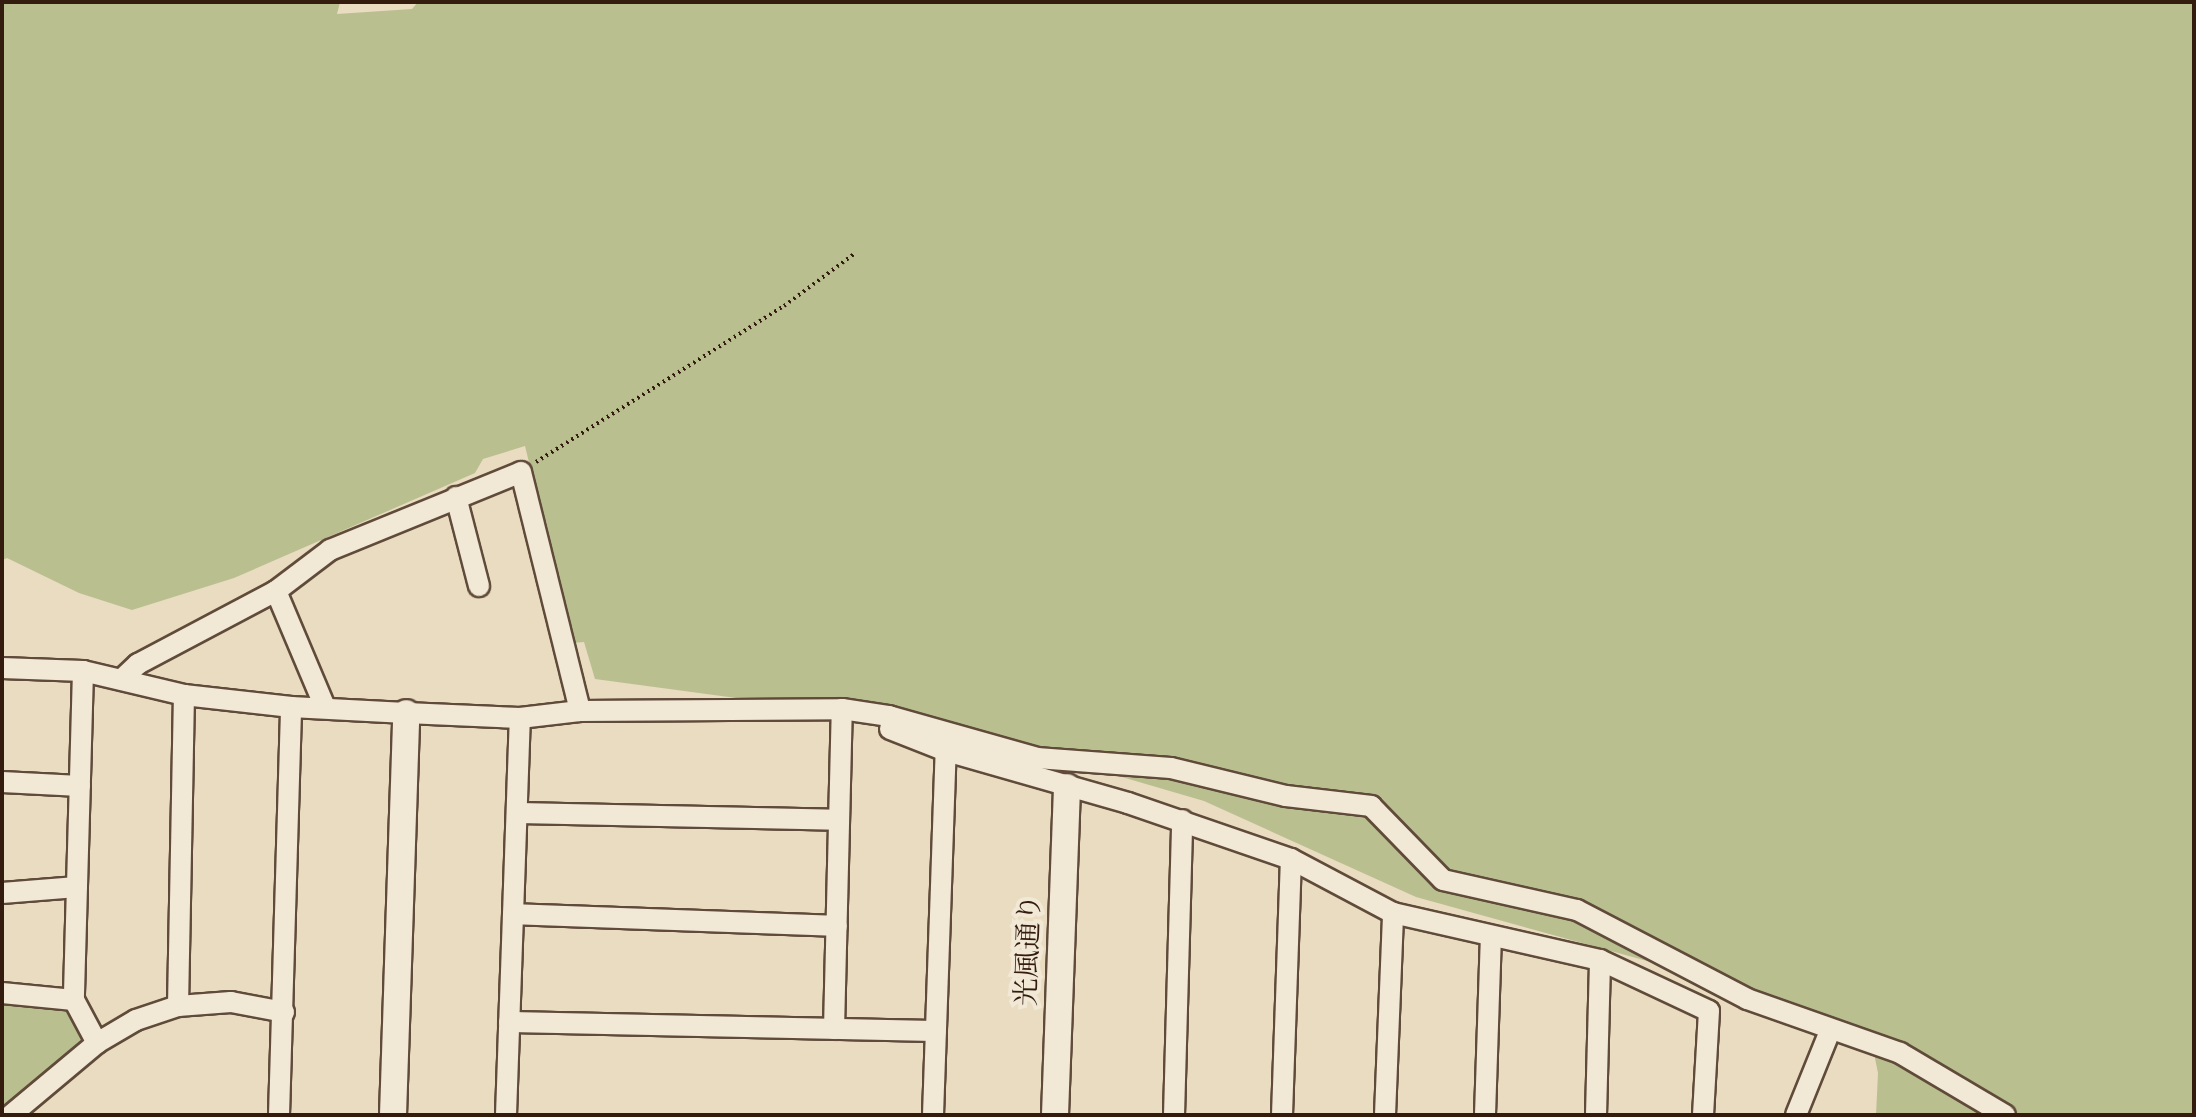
<!DOCTYPE html>
<meta charset="utf-8">
<style>
body{margin:0}
#map{position:relative;width:2196px;height:1117px;overflow:hidden;background:#e9dcc0;font-family:"IM FELL DW Pica","Noto Serif JP",serif}
div>[style]{position:absolute}
.green>*{inset:0;background:#babf90}
.path>*{height:4px;margin-top:-2px;transform-origin:0;background:repeating-linear-gradient(90deg,#331b0e 0 2px,transparent 0 6px)}
.roads{filter:drop-shadow(2px 0 #604b3a) drop-shadow(-2px 0 #604b3a) drop-shadow(0 2px #604b3a) drop-shadow(0 -2px #604b3a)}
.minor>*{height:20px;margin:-10px;padding:0 10px;transform-origin:10px;border-radius:10px;background:#f1e8d6}
.tertiary>*{height:26px;margin:-13px;padding:0 13px;transform-origin:13px;border-radius:13px;background:#f1e8d6}
span{translate:-50% -50%;white-space:nowrap;text-align:center;line-height:1.15;-webkit-text-stroke:8px #f1e8d6;paint-order:stroke}
.street-label{font-size:28px;color:#331b0e}
.frame{position:absolute;inset:0;border:4px solid #331b0e;pointer-events:none}
</style>
<div id="map">
<div class="green">
<i style="clip-path:polygon(2px 2px,340px 2px,337px 14px,412px 9px,418px 2px,2194px 2px,2194px 1115px,1876px 1115px,1878px 1073px,1871px 1039px,1763px 993px,1416px 897px,1204px 801px,951px 727px,595px 679px,584px 642px,573px 643px,525px 446px,483px 459px,475px 473px,234px 578px,132px 610px,79px 593px,7px 558px,2px 560px)"></i>
<i style="clip-path:polygon(2px 994px,74px 1000px,97px 1043px,2px 1115px)"></i>
</div>
<div class="path">
<i style="left:536px;top:462px;width:293px;rotate:-32.2deg"></i>
<i style="left:784px;top:306px;width:87px;rotate:-36.6deg"></i>
</div>
<div class="roads">
<div class="minor">
<i style="left:456px;top:497px;width:92px;rotate:75.5deg"></i>
<i style="left:276px;top:591px;width:126px;rotate:67.1deg"></i>
<i style="left:2px;top:668px;width:81px;rotate:2.1deg"></i>
<i style="left:83px;top:671px;width:104px;rotate:13.4deg"></i>
<i style="left:184px;top:695px;width:108px;rotate:6.4deg"></i>
<i style="left:291px;top:707px;width:115px;rotate:3deg"></i>
<i style="left:406px;top:713px;width:114px;rotate:2.5deg"></i>
<i style="left:520px;top:718px;width:60px;rotate:-6.7deg"></i>
<i style="left:580px;top:711px;width:262px;rotate:-0.4deg"></i>
<i style="left:842px;top:709px;width:48px;rotate:8.5deg"></i>
<i style="left:889px;top:716px;width:154px;rotate:15.8deg"></i>
<i style="left:1037px;top:758px;width:134px;rotate:4.3deg"></i>
<i style="left:1171px;top:768px;width:118px;rotate:13.7deg"></i>
<i style="left:1286px;top:796px;width:86px;rotate:6.7deg"></i>
<i style="left:1371px;top:806px;width:103px;rotate:45.8deg"></i>
<i style="left:1443px;top:880px;width:137px;rotate:12.6deg"></i>
<i style="left:1577px;top:910px;width:192px;rotate:27.6deg"></i>
<i style="left:1747px;top:999px;width:162px;rotate:19.4deg"></i>
<i style="left:1900px;top:1053px;width:122px;rotate:30.6deg"></i>
<i style="left:83px;top:671px;width:329px;rotate:91.6deg"></i>
<i style="left:74px;top:1000px;width:49px;rotate:61.9deg"></i>
<i style="left:123px;top:678px;width:21px;rotate:-43deg"></i>
<i style="left:138px;top:664px;width:156px;rotate:-27.9deg"></i>
<i style="left:276px;top:591px;width:68px;rotate:-37.2deg"></i>
<i style="left:330px;top:550px;width:206px;rotate:-22.2deg"></i>
<i style="left:521px;top:472px;width:246px;rotate:76.1deg"></i>
<i style="left:890px;top:729px;width:60px;rotate:21.4deg"></i>
<i style="left:946px;top:751px;width:189px;rotate:15.9deg"></i>
<i style="left:1128px;top:803px;width:172px;rotate:19deg"></i>
<i style="left:1291px;top:859px;width:115px;rotate:27.9deg"></i>
<i style="left:1393px;top:913px;width:212px;rotate:12.8deg"></i>
<i style="left:1600px;top:960px;width:120px;rotate:25.1deg"></i>
<i style="left:1709px;top:1011px;width:104px;rotate:93.3deg"></i>
<i style="left:2px;top:782px;width:78px;rotate:2.9deg"></i>
<i style="left:517px;top:813px;width:322px;rotate:1.2deg"></i>
<i style="left:2px;top:893px;width:75px;rotate:-4.6deg"></i>
<i style="left:513px;top:914px;width:324px;rotate:2.1deg"></i>
<i style="left:2px;top:993px;width:72px;rotate:5.6deg"></i>
<i style="left:178px;top:1006px;width:311px;rotate:-88.9deg"></i>
<i style="left:509px;top:1022px;width:427px;rotate:1.2deg"></i>
<i style="left:834px;top:1029px;width:320px;rotate:-88.6deg"></i>
<i style="left:11px;top:1115px;width:112px;rotate:-39.9deg"></i>
<i style="left:97px;top:1043px;width:45px;rotate:-30.5deg"></i>
<i style="left:136px;top:1020px;width:44px;rotate:-18.4deg"></i>
<i style="left:178px;top:1006px;width:53px;rotate:-4.3deg"></i>
<i style="left:231px;top:1002px;width:54px;rotate:10.7deg"></i>
<i style="left:279px;top:1115px;width:408px;rotate:-88.3deg"></i>
<i style="left:506px;top:1115px;width:397px;rotate:-88deg"></i>
<i style="left:933px;top:1115px;width:364px;rotate:-88deg"></i>
<i style="left:1174px;top:1115px;width:295px;rotate:-88.4deg"></i>
<i style="left:1282px;top:1115px;width:256px;rotate:-88deg"></i>
<i style="left:1385px;top:1115px;width:202px;rotate:-87.7deg"></i>
<i style="left:1485px;top:1115px;width:178px;rotate:-88.1deg"></i>
<i style="left:1596px;top:1115px;width:155px;rotate:-88.5deg"></i>
<i style="left:1796px;top:1115px;width:91px;rotate:-68deg"></i>
</div>
<div class="tertiary">
<i style="left:393px;top:1115px;width:402px;rotate:-88.1deg"></i>
<i style="left:1055px;top:1115px;width:328px;rotate:-87.9deg"></i>
</div>
</div>
<div class="street-label">
<span style="left:1029px;top:950px;rotate:-88deg">光風通り</span>
</div>
<div class="frame"></div>
</div>
